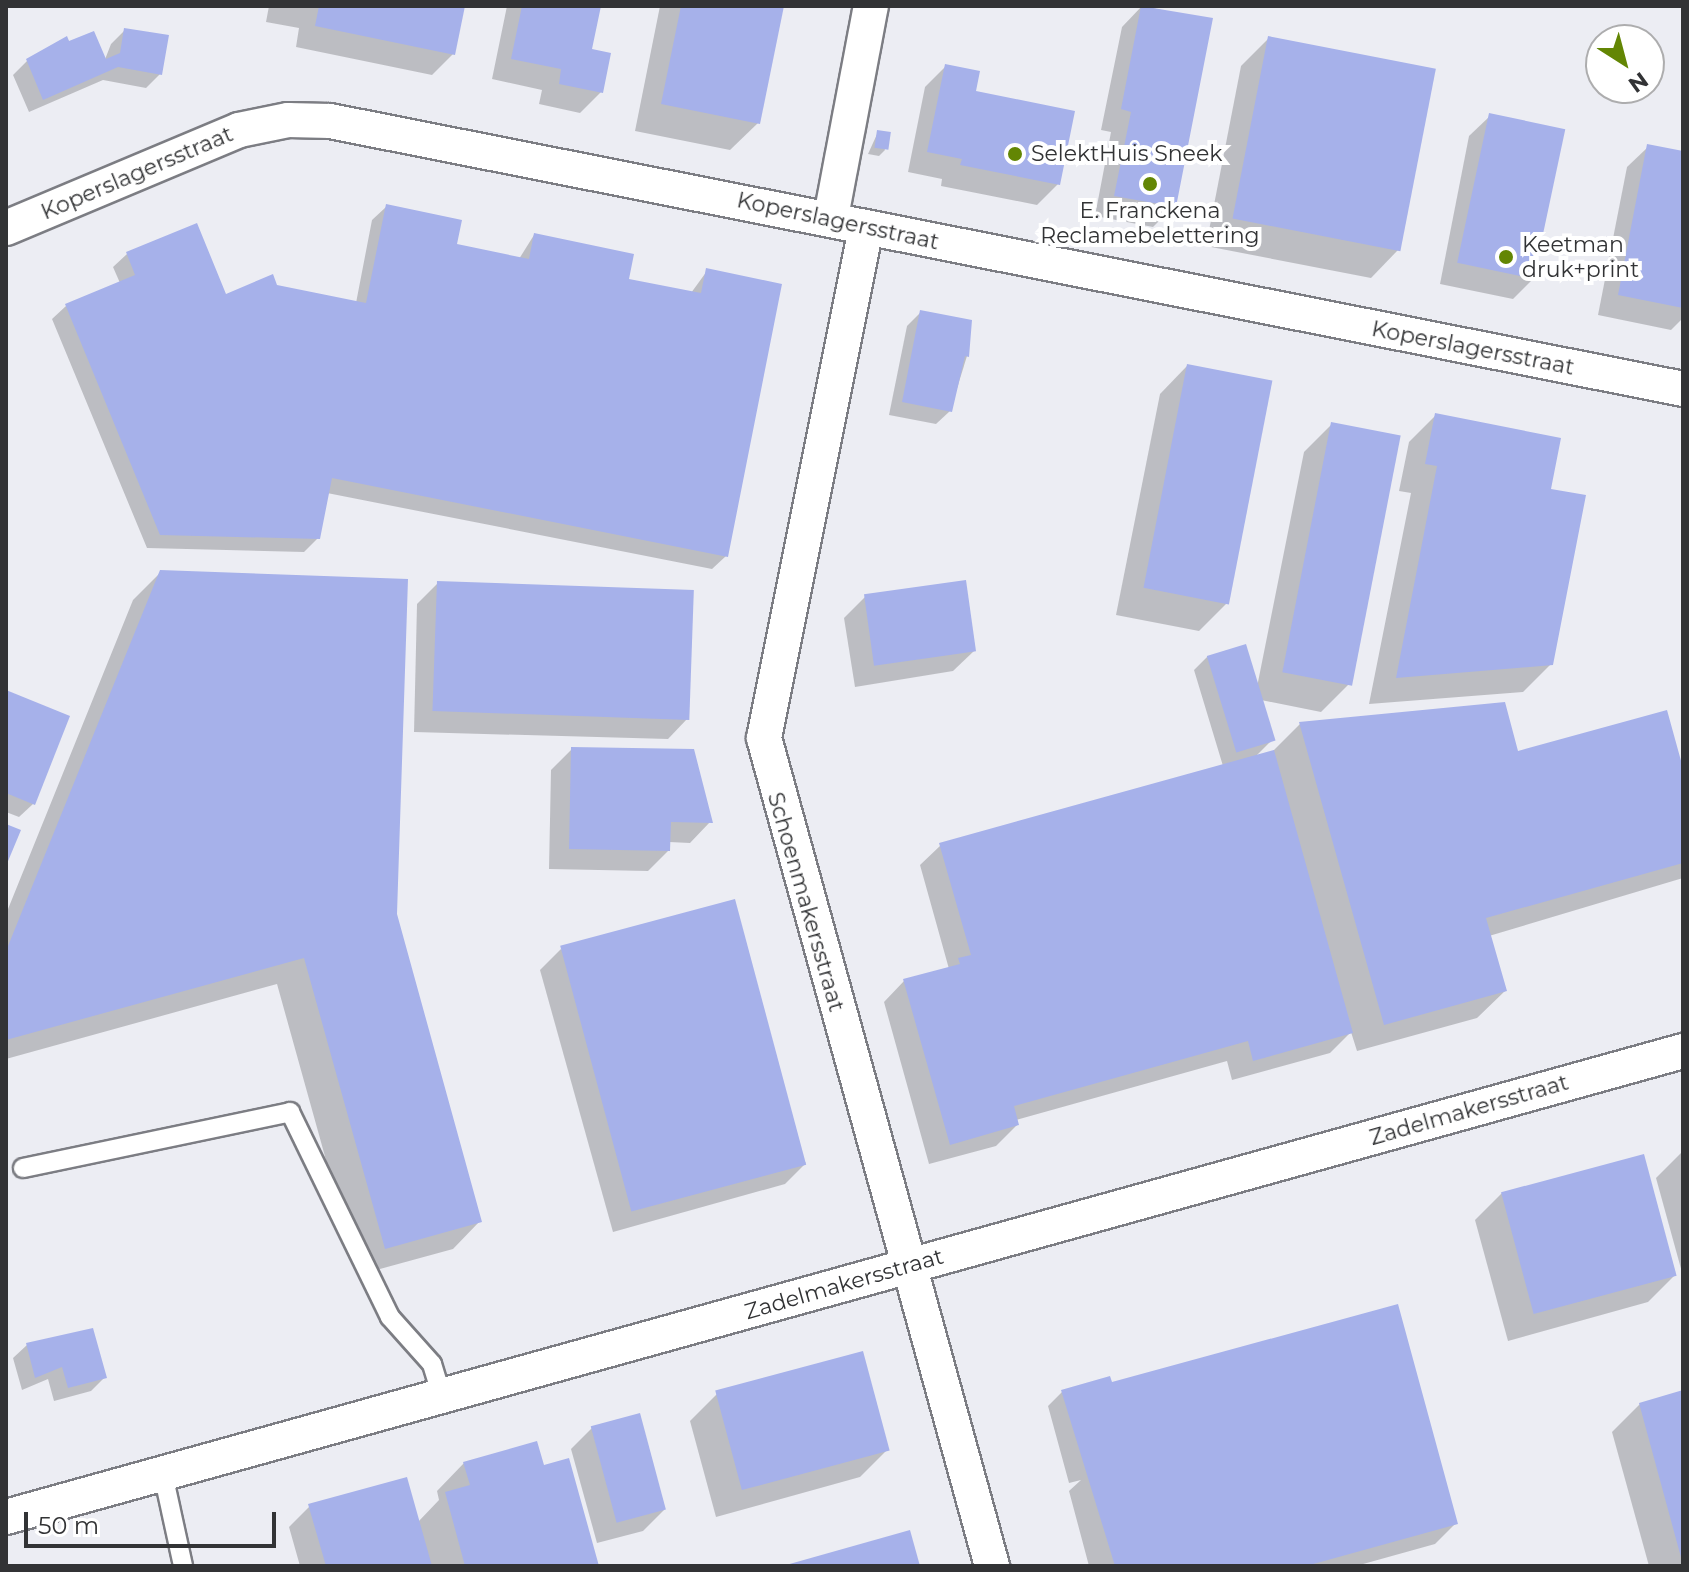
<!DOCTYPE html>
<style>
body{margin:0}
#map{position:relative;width:1689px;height:1572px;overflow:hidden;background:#ecedf3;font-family:Montserrat,sans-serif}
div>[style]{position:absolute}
.shadow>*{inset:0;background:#0003}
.building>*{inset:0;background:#a6b1ea;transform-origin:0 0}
.roads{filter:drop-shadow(2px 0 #7c7d83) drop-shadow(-2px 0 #7c7d83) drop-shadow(0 2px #7c7d83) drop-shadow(0 -2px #7c7d83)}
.service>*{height:18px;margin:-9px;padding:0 9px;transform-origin:9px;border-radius:9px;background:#fff}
.minor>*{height:34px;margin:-17px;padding:0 17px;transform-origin:17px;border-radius:17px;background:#fff}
.dots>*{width:22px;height:22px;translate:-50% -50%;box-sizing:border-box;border:4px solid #fff;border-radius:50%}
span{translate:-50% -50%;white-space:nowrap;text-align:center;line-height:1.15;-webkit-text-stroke:8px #fff;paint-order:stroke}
.poi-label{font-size:22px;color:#323335}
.left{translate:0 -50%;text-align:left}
.street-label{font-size:22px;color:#323335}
.frame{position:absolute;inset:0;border:8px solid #323335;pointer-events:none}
.north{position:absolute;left:1585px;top:24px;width:80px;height:80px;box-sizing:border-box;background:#fff;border:2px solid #adadae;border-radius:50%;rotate:144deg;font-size:22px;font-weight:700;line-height:32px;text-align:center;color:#323335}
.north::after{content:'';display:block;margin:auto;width:28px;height:36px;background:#638604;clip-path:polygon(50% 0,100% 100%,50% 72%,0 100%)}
.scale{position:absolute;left:24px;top:1512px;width:252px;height:36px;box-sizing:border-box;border:4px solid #323335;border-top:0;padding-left:10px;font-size:24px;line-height:28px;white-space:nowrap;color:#323335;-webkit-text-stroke:6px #fff;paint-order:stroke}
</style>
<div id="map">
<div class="shadow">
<i style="clip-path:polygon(269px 6px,463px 6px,453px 54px,432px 75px,296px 47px,299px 28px,266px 22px)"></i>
<i style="clip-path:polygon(507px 6px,599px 6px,589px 51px,601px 92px,580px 113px,539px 104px,542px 90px,492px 79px)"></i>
<i style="clip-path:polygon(660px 6px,782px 6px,758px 123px,730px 150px,635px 131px)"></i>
<i style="clip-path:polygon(1142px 6px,1210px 20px,1174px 206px,1153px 227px,1095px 216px,1111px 132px,1101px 130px,1122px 27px)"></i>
<i style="clip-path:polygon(125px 30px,160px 74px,146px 88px,103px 80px,29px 112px,13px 75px,27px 61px,66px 39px,104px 62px,111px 44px)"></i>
<i style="clip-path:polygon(1269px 38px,1398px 250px,1371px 278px,1206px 246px,1241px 66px)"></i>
<i style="clip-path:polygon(946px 66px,1058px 184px,1037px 205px,941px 186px,942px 179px,908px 172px,925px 87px)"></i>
<i style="clip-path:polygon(1490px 116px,1534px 278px,1513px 299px,1440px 284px,1469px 136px)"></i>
<i style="clip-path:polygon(878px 132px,885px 150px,879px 156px,868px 154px)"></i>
<i style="clip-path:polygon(1648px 147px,1683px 153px,1683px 318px,1671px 330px,1598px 315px,1627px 167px)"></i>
<i style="clip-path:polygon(386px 207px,454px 246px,519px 259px,534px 235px,627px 280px,691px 293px,707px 271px,726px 556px,712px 569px,327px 493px,318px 538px,304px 552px,147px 548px,52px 319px,66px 306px,120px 283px,113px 267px,127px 254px,225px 296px,276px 287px,356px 303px,372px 220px)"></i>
<i style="clip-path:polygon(921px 312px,967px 356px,950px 411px,936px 424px,889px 415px,907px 326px)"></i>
<i style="clip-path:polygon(1187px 366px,1226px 604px,1199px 631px,1116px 615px,1160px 394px)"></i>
<i style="clip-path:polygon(1436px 415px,1548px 490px,1551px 664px,1523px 692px,1369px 704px,1411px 493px,1399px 491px,1409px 442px)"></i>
<i style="clip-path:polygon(1332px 424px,1349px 684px,1321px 712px,1261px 700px,1272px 740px,1255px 757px,1273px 751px,1300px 724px,1683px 776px,1683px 878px,1489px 936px,1505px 991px,1477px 1018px,1357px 1051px,1351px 1032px,1330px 1053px,1232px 1080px,1227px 1061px,1016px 1120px,1017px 1125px,996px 1146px,929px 1164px,884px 1002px,904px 981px,949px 969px,920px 865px,941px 845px,1223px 766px,1194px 670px,1208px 656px,1257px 687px,1304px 452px)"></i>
<i style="clip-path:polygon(161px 572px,395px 914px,480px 1221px,453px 1249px,358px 1275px,277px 984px,6px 1059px,6px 914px,133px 600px)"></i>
<i style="clip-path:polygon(438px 583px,688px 718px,668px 739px,414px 732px,417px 604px)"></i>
<i style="clip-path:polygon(865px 597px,974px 651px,953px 671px,855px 687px,844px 618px)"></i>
<i style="clip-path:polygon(6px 692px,33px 804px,19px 817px,6px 812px)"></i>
<i style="clip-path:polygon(572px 749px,710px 822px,690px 843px,669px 842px,668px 851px,648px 871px,549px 869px,551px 770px)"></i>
<i style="clip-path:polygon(561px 949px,806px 1163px,785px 1184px,613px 1232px,540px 970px)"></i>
<i style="clip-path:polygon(1683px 1151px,1683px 1276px,1656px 1178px)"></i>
<i style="clip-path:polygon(1502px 1193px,1675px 1275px,1648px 1302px,1508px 1341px,1475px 1220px)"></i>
<i style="clip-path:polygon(27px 1345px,105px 1377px,91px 1391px,54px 1401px,48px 1379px,22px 1390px,13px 1358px)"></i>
<i style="clip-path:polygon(1109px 1379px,1111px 1385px,1456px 1523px,1435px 1544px,1356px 1566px,1089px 1566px,1069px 1491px,1081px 1480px,1069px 1483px,1048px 1406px,1062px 1392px)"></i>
<i style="clip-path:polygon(1683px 1392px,1683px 1566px,1649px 1566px,1612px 1432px,1640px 1404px)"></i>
<i style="clip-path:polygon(717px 1394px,888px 1449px,860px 1477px,716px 1517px,690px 1421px)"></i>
<i style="clip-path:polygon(592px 1428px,664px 1510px,643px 1531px,597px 1543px,571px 1449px)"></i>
<i style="clip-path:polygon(464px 1463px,543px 1468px,597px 1566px,300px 1566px,289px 1527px,310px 1506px,418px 1522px,439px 1500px,437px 1491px)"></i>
</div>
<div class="building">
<i style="clip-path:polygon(319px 6px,465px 6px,455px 55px,315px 26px)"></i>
<i style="clip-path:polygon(522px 6px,601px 6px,592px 49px,611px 53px,603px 93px,559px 84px,561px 69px,511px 59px)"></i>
<i style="clip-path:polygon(681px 6px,784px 6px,760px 124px,661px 104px)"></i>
<i style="clip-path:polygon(1141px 6px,1213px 18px,1176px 207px,1114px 196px,1131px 112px,1121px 109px)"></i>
<i style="clip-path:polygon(124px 28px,169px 35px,162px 75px,118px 67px,43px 100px,26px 59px,67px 36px,69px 41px,94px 31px,106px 59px,120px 53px)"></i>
<i style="left:1268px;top:36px;width:171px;height:186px;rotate:11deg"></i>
<i style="clip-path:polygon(945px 64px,980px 71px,976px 91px,1075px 111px,1060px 185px,960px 165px,962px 159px,927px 152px)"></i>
<i style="left:1489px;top:113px;width:78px;height:153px;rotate:12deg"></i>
<i style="left:877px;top:130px;width:14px;height:18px;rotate:8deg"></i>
<i style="clip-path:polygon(1647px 144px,1683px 151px,1683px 308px,1618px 295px)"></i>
<i style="clip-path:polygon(386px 204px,462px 220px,457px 244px,529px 259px,534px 233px,634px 254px,629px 279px,701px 293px,706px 268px,782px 284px,728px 557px,332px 478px,320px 539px,160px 535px,65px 304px,135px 275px,126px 252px,197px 223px,226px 294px,273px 274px,277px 285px,366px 303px)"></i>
<i style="clip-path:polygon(920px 310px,972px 320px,969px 357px,965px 356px,952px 412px,902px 402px)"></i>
<i style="left:1187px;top:364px;width:87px;height:228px;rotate:11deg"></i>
<i style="clip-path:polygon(1435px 413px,1561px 438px,1551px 489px,1586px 495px,1553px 665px,1396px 678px,1437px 466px,1425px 464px)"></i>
<i style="left:1331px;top:422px;width:71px;height:255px;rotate:11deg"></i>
<i style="clip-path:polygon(160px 570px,408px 579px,397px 914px,482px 1222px,385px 1249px,304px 958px,6px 1040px,6px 951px)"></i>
<i style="left:966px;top:580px;width:72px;height:103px;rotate:82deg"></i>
<i style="left:437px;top:581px;width:257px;height:130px;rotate:2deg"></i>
<i style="left:1246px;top:644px;width:101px;height:41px;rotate:73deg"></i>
<i style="clip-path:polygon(6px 690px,70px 716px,35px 805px,6px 793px)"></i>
<i style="clip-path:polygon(1505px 702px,1518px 751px,1667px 710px,1683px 768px,1683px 863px,1486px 918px,1507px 991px,1384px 1025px,1299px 722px)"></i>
<i style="clip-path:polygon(571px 747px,694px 749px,713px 823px,671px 822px,670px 851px,569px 849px)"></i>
<i style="clip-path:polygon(1274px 750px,1353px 1033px,1253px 1061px,1248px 1041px,1014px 1106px,1019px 1125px,950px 1145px,903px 979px,960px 964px,958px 958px,971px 955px,939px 843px)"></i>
<i style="clip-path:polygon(6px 824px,21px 830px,6px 866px)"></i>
<i style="left:735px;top:899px;width:275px;height:181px;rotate:75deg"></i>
<i style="left:1644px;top:1154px;width:126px;height:148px;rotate:75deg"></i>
<i style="clip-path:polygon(1398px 1304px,1458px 1524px,1306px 1566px,1115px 1566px,1061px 1390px,1110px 1376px,1112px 1382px)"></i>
<i style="clip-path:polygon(93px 1328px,107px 1378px,68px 1388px,62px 1367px,35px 1378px,26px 1343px)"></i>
<i style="left:863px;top:1351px;width:103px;height:153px;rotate:75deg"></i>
<i style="clip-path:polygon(1683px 1390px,1683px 1561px,1682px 1561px,1639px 1403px)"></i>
<i style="left:640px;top:1413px;width:100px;height:51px;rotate:75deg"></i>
<i style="clip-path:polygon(537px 1441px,544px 1465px,569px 1458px,599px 1566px,465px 1566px,445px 1492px,470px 1485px,463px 1462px)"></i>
<i style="clip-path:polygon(407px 1477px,432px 1566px,326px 1566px,308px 1504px)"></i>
<i style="clip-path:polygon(910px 1530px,920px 1566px,787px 1566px,786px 1565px)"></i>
</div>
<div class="roads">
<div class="service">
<i style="left:23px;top:1168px;width:273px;rotate:-11.8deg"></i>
<i style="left:290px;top:1112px;width:228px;rotate:64deg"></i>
<i style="left:390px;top:1317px;width:63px;rotate:48.2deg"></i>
<i style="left:432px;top:1364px;width:34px;rotate:73deg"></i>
<i style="left:163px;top:1474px;width:94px;rotate:77.7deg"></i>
</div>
<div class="minor">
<i style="left:831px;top:217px;width:215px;rotate:-79.3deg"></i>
<i style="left:6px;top:228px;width:253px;rotate:-22.8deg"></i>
<i style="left:239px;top:130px;width:50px;rotate:-11.5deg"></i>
<i style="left:288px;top:120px;width:42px;rotate:1.4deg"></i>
<i style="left:330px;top:121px;width:1379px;rotate:11.2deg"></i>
<i style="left:866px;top:228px;width:520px;rotate:101.31deg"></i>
<i style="left:764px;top:738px;width:859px;rotate:74.6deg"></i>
<i style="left:6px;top:1517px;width:1741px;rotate:-15.53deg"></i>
</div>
</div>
<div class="dots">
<i style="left:1015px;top:154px;background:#638604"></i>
<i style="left:1150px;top:184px;background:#638604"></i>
<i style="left:1506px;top:257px;background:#638604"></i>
</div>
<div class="poi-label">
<span class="left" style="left:1031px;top:154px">SelektHuis Sneek</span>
<span style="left:1150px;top:223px">E. Franckena<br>Reclamebelettering</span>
<span class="left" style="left:1522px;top:257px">Keetman<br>druk+print</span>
</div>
<div class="street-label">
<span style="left:137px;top:173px;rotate:-23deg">Koperslagersstraat</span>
<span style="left:838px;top:221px;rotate:12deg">Koperslagersstraat</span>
<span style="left:1473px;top:348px;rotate:11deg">Koperslagersstraat</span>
<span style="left:806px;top:902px;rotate:74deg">Schoenmakersstraat</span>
<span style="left:1469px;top:1110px;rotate:-16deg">Zadelmakersstraat</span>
<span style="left:844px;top:1284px;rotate:-16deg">Zadelmakersstraat</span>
</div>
<div class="frame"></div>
<div class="north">N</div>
<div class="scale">50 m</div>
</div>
